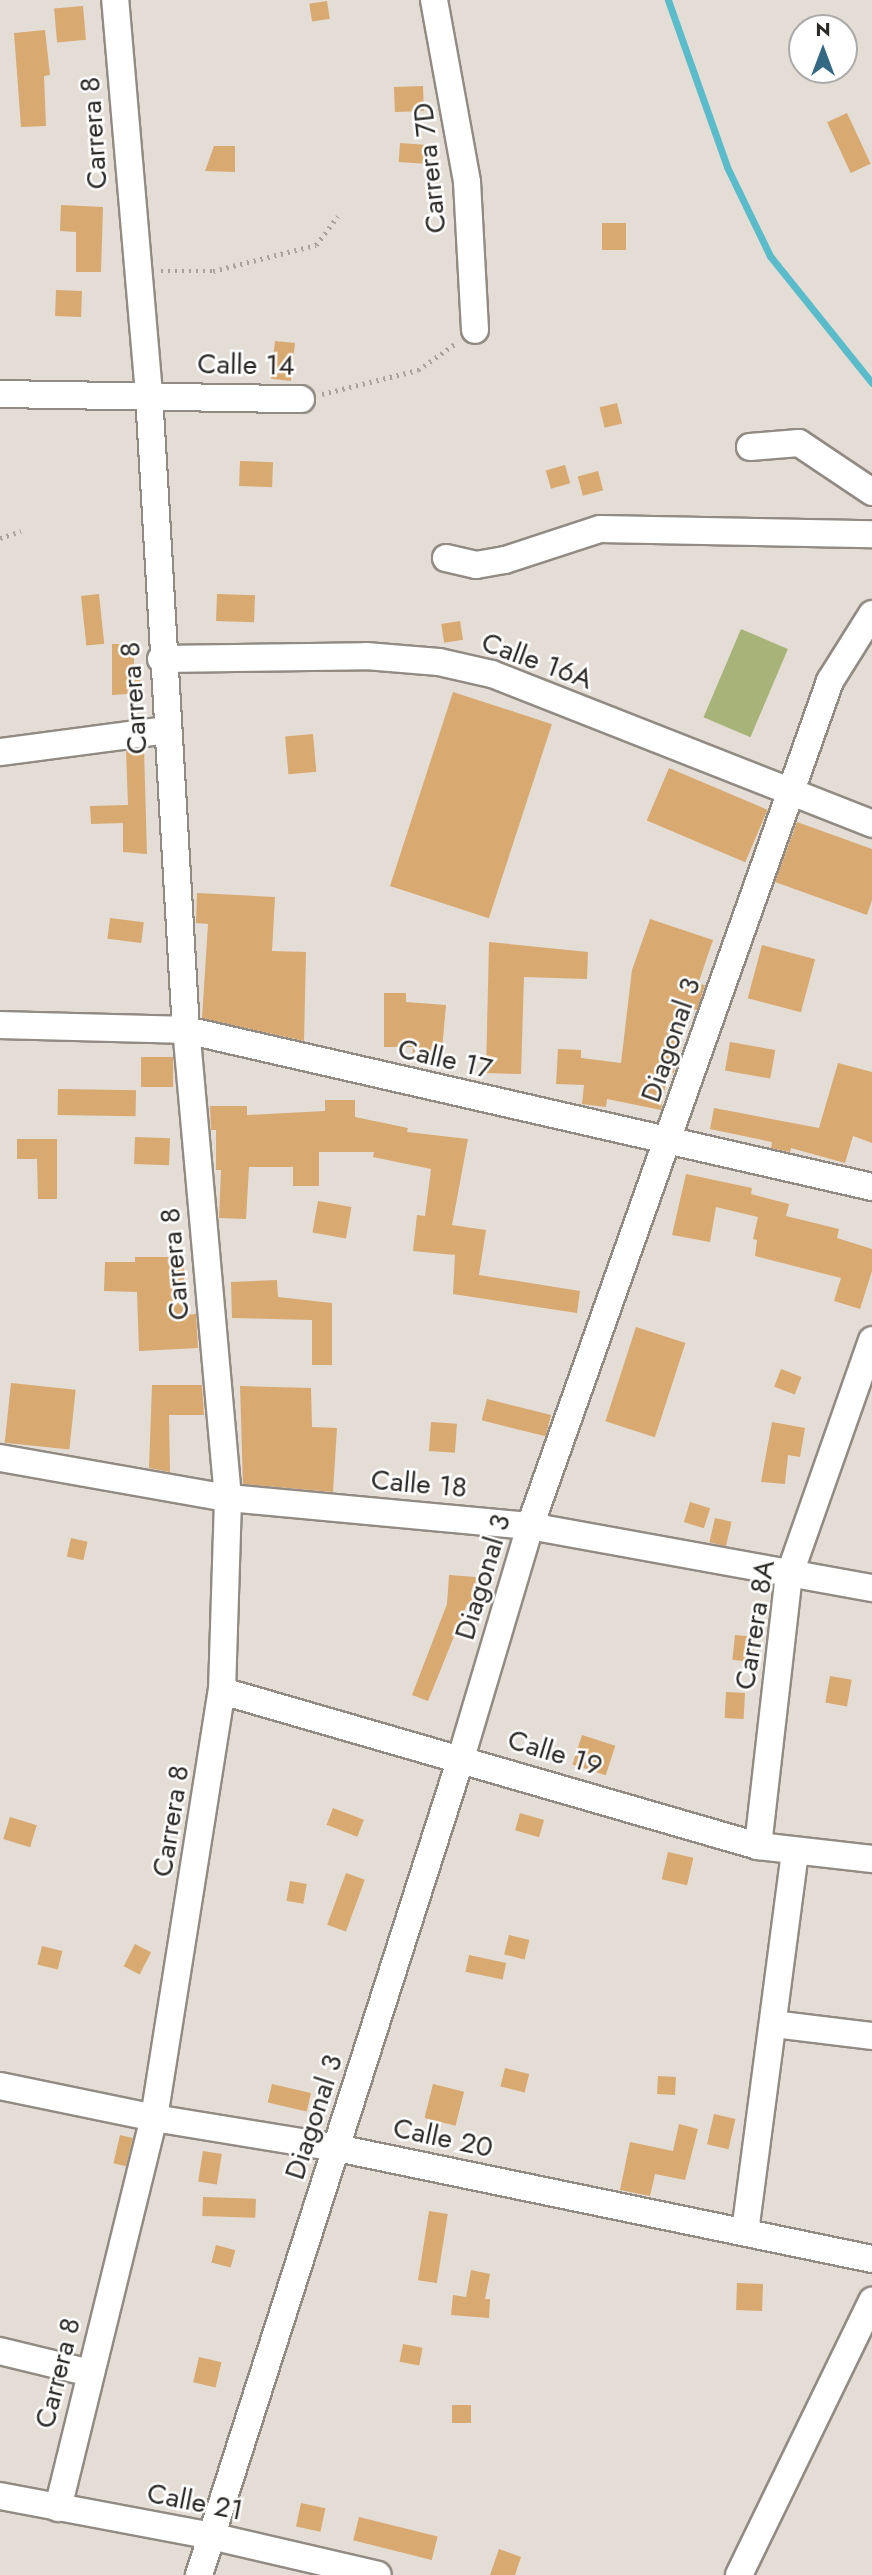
<!DOCTYPE html>
<style>
body{margin:0}
#map{position:relative;width:872px;height:2575px;overflow:hidden;background:#e4ddd5;font-family:Jost,sans-serif}
div>[style]{position:absolute}
.green>*{inset:0;background:#a7b379;transform-origin:0 0}
.stream>*{height:7px;margin:-3.5px;padding:0 3.5px;transform-origin:3.5px;border-radius:3.5px;background:#5abbca}
.building>*{inset:0;background:#d8a970;transform-origin:0 0}
.path>*{height:4.5px;margin-top:-2.25px;transform-origin:0;background:repeating-linear-gradient(90deg,#a7a29b 0 2px,transparent 0 7px)}
.roads{filter:drop-shadow(2px 0 #918b83) drop-shadow(-2px 0 #918b83) drop-shadow(0 2px #918b83) drop-shadow(0 -2px #918b83)}
.minor>*{height:26px;margin:-13px;padding:0 13px;transform-origin:13px;border-radius:13px;background:#fff}
span{translate:-50% -50%;white-space:nowrap;text-align:center;line-height:1.15;-webkit-text-stroke:5px #fff;paint-order:stroke}
.street-label{font-size:28px;color:#2c2a27}
.north{position:absolute;left:788px;top:14px;width:70px;height:70px;box-sizing:border-box;background:#fff;border:2px solid #abaaa9;border-radius:50%;rotate:0deg;font-size:19px;font-weight:700;line-height:28px;text-align:center;color:#2c2a27}
.north::after{content:'';display:block;margin:auto;width:24px;height:32px;background:#346985;clip-path:polygon(50% 0,100% 100%,50% 72%,0 100%)}
</style>
<div id="map">
<div class="green">
<i style="left:741px;top:629px;width:51px;height:96px;rotate:23deg"></i>
</div>
<div class="stream">
<i style="left:668px;top:0;width:177px;rotate:70.5deg"></i>
<i style="left:727px;top:167px;width:99px;rotate:64.2deg"></i>
<i style="left:770px;top:256px;width:163px;rotate:51.2deg"></i>
</div>
<div class="building">
<i style="left:327px;top:1px;width:18px;height:18px;rotate:81deg"></i>
<i style="left:83px;top:6px;width:34px;height:29px;rotate:85deg"></i>
<i style="clip-path:polygon(45px 30px,50px 75px,44px 76px,46px 126px,21px 127px,14px 33px)"></i>
<i style="left:423px;top:86px;width:25px;height:29px;rotate:88deg"></i>
<i style="left:847px;top:113px;width:56px;height:22px;rotate:65deg"></i>
<i style="left:400px;top:143px;width:31px;height:19px;rotate:4deg"></i>
<i style="clip-path:polygon(214px 146px,235px 146px,235px 172px,205px 171px)"></i>
<i style="clip-path:polygon(61px 205px,103px 207px,101px 272px,76px 272px,76px 232px,60px 231px)"></i>
<i style="left:602px;top:223px;width:24px;height:27px"></i>
<i style="left:56px;top:290px;width:26px;height:26px;rotate:2deg"></i>
<i style="left:275px;top:341px;width:20px;height:38px;rotate:6deg"></i>
<i style="left:617px;top:403px;width:21px;height:18px;rotate:76deg"></i>
<i style="left:240px;top:461px;width:33px;height:25px;rotate:2deg"></i>
<i style="left:565px;top:465px;width:19px;height:20px;rotate:74deg"></i>
<i style="left:598px;top:471px;width:20px;height:21px;rotate:75deg"></i>
<i style="left:99px;top:594px;width:50px;height:18px;rotate:84deg"></i>
<i style="left:217px;top:594px;width:38px;height:27px;rotate:2deg"></i>
<i style="left:460px;top:621px;width:19px;height:19px;rotate:81deg"></i>
<i style="clip-path:polygon(112px 644px,134px 644px,134px 674px,140px 674px,141px 693px,112px 695px)"></i>
<i style="left:453px;top:692px;width:104px;height:204px;rotate:18deg"></i>
<i style="left:313px;top:734px;width:38px;height:28px;rotate:85deg"></i>
<i style="clip-path:polygon(144px 749px,147px 854px,123px 852px,123px 823px,91px 824px,90px 806px,128px 805px,126px 751px)"></i>
<i style="left:669px;top:768px;width:107px;height:57px;rotate:23deg"></i>
<i style="clip-path:polygon(797px 822px,872px 849px,872px 900px,867px 915px,775px 882px)"></i>
<i style="clip-path:polygon(197px 893px,275px 897px,272px 951px,306px 952px,304px 1041px,202px 1018px,208px 924px,196px 923px)"></i>
<i style="left:110px;top:918px;width:34px;height:21px;rotate:7deg"></i>
<i style="clip-path:polygon(650px 919px,713px 940px,698px 984px,705px 985px,697px 1010px,685px 1007px,674px 1073px,668px 1072px,661px 1110px,607px 1099px,606px 1107px,582px 1104px,584px 1085px,556px 1084px,558px 1049px,581px 1050px,581px 1058px,621px 1063px,632px 970px)"></i>
<i style="clip-path:polygon(489px 942px,588px 952px,587px 979px,524px 977px,521px 1074px,486px 1073px)"></i>
<i style="left:762px;top:945px;width:55px;height:55px;rotate:15deg"></i>
<i style="clip-path:polygon(384px 993px,406px 993px,406px 1002px,446px 1005px,441px 1061px,412px 1058px,413px 1047px,384px 1047px)"></i>
<i style="left:730px;top:1042px;width:46px;height:29px;rotate:10deg"></i>
<i style="left:141px;top:1057px;width:32px;height:30px"></i>
<i style="clip-path:polygon(838px 1063px,872px 1072px,872px 1143px,853px 1136px,845px 1163px,791px 1148px,790px 1152px,771px 1148px,772px 1142px,710px 1129px,714px 1108px,819px 1128px)"></i>
<i style="left:58px;top:1089px;width:78px;height:26px;rotate:1deg"></i>
<i style="clip-path:polygon(325px 1100px,355px 1100px,355px 1117px,408px 1128px,407px 1132px,468px 1139px,452px 1225px,486px 1230px,479px 1275px,580px 1291px,577px 1313px,453px 1294px,455px 1255px,413px 1251px,417px 1215px,425px 1216px,431px 1169px,373px 1157px,374px 1152px,319px 1152px,319px 1186px,293px 1186px,293px 1167px,249px 1167px,246px 1219px,219px 1218px,221px 1170px,216px 1170px,216px 1130px,211px 1130px,210px 1106px,247px 1106px,247px 1115px,325px 1111px)"></i>
<i style="left:135px;top:1137px;width:35px;height:27px;rotate:2deg"></i>
<i style="clip-path:polygon(17px 1139px,57px 1139px,57px 1199px,38px 1199px,37px 1159px,17px 1159px)"></i>
<i style="clip-path:polygon(686px 1174px,752px 1188px,751px 1194px,789px 1204px,786px 1216px,839px 1229px,837px 1238px,872px 1249px,872px 1271px,860px 1309px,834px 1301px,841px 1278px,755px 1256px,757px 1240px,753px 1239px,758px 1217px,716px 1207px,710px 1242px,672px 1235px)"></i>
<i style="left:318px;top:1201px;width:34px;height:32px;rotate:10deg"></i>
<i style="clip-path:polygon(135px 1257px,184px 1257px,184px 1315px,196px 1314px,198px 1348px,139px 1351px,137px 1292px,104px 1291px,105px 1262px,135px 1262px)"></i>
<i style="clip-path:polygon(277px 1280px,278px 1297px,332px 1303px,332px 1365px,312px 1365px,312px 1320px,232px 1318px,231px 1282px)"></i>
<i style="left:636px;top:1327px;width:52px;height:99px;rotate:18deg"></i>
<i style="left:781px;top:1369px;width:22px;height:19px;rotate:21deg"></i>
<i style="left:11px;top:1383px;width:65px;height:60px;rotate:6deg"></i>
<i style="clip-path:polygon(152px 1385px,202px 1385px,204px 1415px,169px 1415px,170px 1472px,149px 1468px)"></i>
<i style="clip-path:polygon(240px 1386px,311px 1388px,312px 1427px,337px 1428px,333px 1492px,243px 1484px)"></i>
<i style="left:487px;top:1399px;width:66px;height:22px;rotate:14deg"></i>
<i style="left:431px;top:1422px;width:26px;height:29px;rotate:4deg"></i>
<i style="clip-path:polygon(772px 1422px,805px 1428px,800px 1457px,788px 1455px,785px 1484px,761px 1482px)"></i>
<i style="left:690px;top:1502px;width:21px;height:21px;rotate:17deg"></i>
<i style="left:715px;top:1518px;width:17px;height:25px;rotate:13deg"></i>
<i style="left:71px;top:1538px;width:17px;height:19px;rotate:13deg"></i>
<i style="clip-path:polygon(449px 1575px,476px 1577px,474px 1605px,467px 1604px,428px 1701px,412px 1695px,447px 1604px)"></i>
<i style="left:735px;top:1635px;width:20px;height:25px;rotate:6deg"></i>
<i style="left:830px;top:1676px;width:22px;height:27px;rotate:10deg"></i>
<i style="left:726px;top:1692px;width:19px;height:26px;rotate:3deg"></i>
<i style="left:582px;top:1735px;width:35px;height:31px;rotate:18deg"></i>
<i style="left:333px;top:1808px;width:33px;height:18px;rotate:21deg"></i>
<i style="left:520px;top:1813px;width:25px;height:18px;rotate:16deg"></i>
<i style="left:10px;top:1817px;width:28px;height:23px;rotate:17deg"></i>
<i style="left:668px;top:1852px;width:26px;height:28px;rotate:13deg"></i>
<i style="left:346px;top:1873px;width:20px;height:55px;rotate:20deg"></i>
<i style="left:290px;top:1881px;width:17px;height:20px;rotate:10deg"></i>
<i style="left:509px;top:1935px;width:21px;height:20px;rotate:14deg"></i>
<i style="left:135px;top:1944px;width:18px;height:25px;rotate:27deg"></i>
<i style="left:42px;top:1946px;width:21px;height:19px;rotate:14deg"></i>
<i style="left:469px;top:1955px;width:38px;height:17px;rotate:12deg"></i>
<i style="left:505px;top:2068px;width:25px;height:19px;rotate:14deg"></i>
<i style="left:658px;top:2076px;width:18px;height:18px;rotate:3deg"></i>
<i style="left:272px;top:2084px;width:40px;height:19px;rotate:13deg"></i>
<i style="left:433px;top:2084px;width:32px;height:35px;rotate:14deg"></i>
<i style="left:714px;top:2114px;width:22px;height:31px;rotate:13deg"></i>
<i style="clip-path:polygon(679px 2124px,698px 2129px,685px 2180px,655px 2174px,650px 2196px,620px 2190px,630px 2142px,673px 2151px)"></i>
<i style="left:120px;top:2135px;width:13px;height:29px;rotate:13deg"></i>
<i style="left:203px;top:2151px;width:19px;height:31px;rotate:9deg"></i>
<i style="left:203px;top:2197px;width:53px;height:19px;rotate:2deg"></i>
<i style="left:429px;top:2211px;width:19px;height:70px;rotate:9deg"></i>
<i style="left:216px;top:2245px;width:20px;height:18px;rotate:15deg"></i>
<i style="clip-path:polygon(471px 2270px,490px 2274px,485px 2299px,490px 2299px,489px 2318px,451px 2315px,453px 2295px,466px 2297px)"></i>
<i style="left:737px;top:2283px;width:26px;height:27px;rotate:2deg"></i>
<i style="left:403px;top:2344px;width:20px;height:18px;rotate:11deg"></i>
<i style="left:199px;top:2357px;width:23px;height:26px;rotate:13deg"></i>
<i style="left:452px;top:2405px;width:19px;height:18px"></i>
<i style="left:301px;top:2503px;width:25px;height:24px;rotate:12deg"></i>
<i style="left:359px;top:2517px;width:81px;height:24px;rotate:14deg"></i>
<i style="clip-path:polygon(499px 2549px,521px 2557px,515px 2575px,490px 2575px)"></i>
</div>
<div class="path">
<i style="left:161px;top:271px;width:52px"></i>
<i style="left:213px;top:271px;width:106px;rotate:-14.2deg"></i>
<i style="left:316px;top:245px;width:36px;rotate:-53deg"></i>
<i style="left:322px;top:394px;width:99px;rotate:-14deg"></i>
<i style="left:418px;top:370px;width:47px;rotate:-35.4deg"></i>
<i style="left:0;top:538px;width:22px;rotate:-18deg"></i>
</div>
<div class="roads">
<div class="minor">
<i style="left:434px;top:0;width:185px;rotate:79.7deg"></i>
<i style="left:467px;top:182px;width:148px;rotate:86.9deg"></i>
<i style="left:0;top:394px;width:301px;rotate:1deg"></i>
<i style="left:750px;top:447px;width:49px;rotate:-4.7deg"></i>
<i style="left:799px;top:443px;width:88px;rotate:33.9deg"></i>
<i style="left:446px;top:558px;width:31px;rotate:13deg"></i>
<i style="left:476px;top:565px;width:29px;rotate:-10deg"></i>
<i style="left:505px;top:560px;width:100px;rotate:-18.1deg"></i>
<i style="left:600px;top:529px;width:272px;rotate:1.1deg"></i>
<i style="left:161px;top:659px;width:205px;rotate:-0.8deg"></i>
<i style="left:366px;top:656px;width:73px;rotate:4.7deg"></i>
<i style="left:439px;top:662px;width:54px;rotate:12.8deg"></i>
<i style="left:492px;top:674px;width:409px;rotate:21.5deg"></i>
<i style="left:0;top:752px;width:169px;rotate:-7.5deg"></i>
<i style="left:0;top:1025px;width:186px;rotate:1.5deg"></i>
<i style="left:186px;top:1030px;width:704px;rotate:12.89deg"></i>
<i style="left:0;top:1458px;width:231px;rotate:10deg"></i>
<i style="left:228px;top:1498px;width:303px;rotate:5.3deg"></i>
<i style="left:530px;top:1526px;width:348px;rotate:10.3deg"></i>
<i style="left:222px;top:1691px;width:558px;rotate:16.13deg"></i>
<i style="left:758px;top:1846px;width:115px;rotate:6.5deg"></i>
<i style="left:758px;top:1846px;width:272px;rotate:-83.5deg"></i>
<i style="left:789px;top:1576px;width:250px;rotate:-70.6deg"></i>
<i style="left:773px;top:2024px;width:100px;rotate:6.9deg"></i>
<i style="left:0;top:2086px;width:157px;rotate:11.7deg"></i>
<i style="left:154px;top:2118px;width:185px;rotate:9.3deg"></i>
<i style="left:337px;top:2148px;width:546px;rotate:11.72deg"></i>
<i style="left:745px;top:2232px;width:383px;rotate:-82.5deg"></i>
<i style="left:0;top:2351px;width:93px;rotate:13.7deg"></i>
<i style="left:0;top:2496px;width:215px;rotate:10.7deg"></i>
<i style="left:211px;top:2536px;width:171px;rotate:13.1deg"></i>
<i style="left:58px;top:2508px;width:402px;rotate:-76.2deg"></i>
<i style="left:154px;top:2118px;width:432px;rotate:-81deg"></i>
<i style="left:222px;top:1691px;width:193px;rotate:-88.2deg"></i>
<i style="left:228px;top:1498px;width:470px;rotate:-95.1deg"></i>
<i style="left:186px;top:1030px;width:637px;rotate:-93.33deg"></i>
<i style="left:149px;top:394px;width:395px;rotate:-94.9deg"></i>
<i style="left:199px;top:2575px;width:858px;rotate:-72.22deg"></i>
<i style="left:461px;top:1758px;width:242px;rotate:-73.4deg"></i>
<i style="left:530px;top:1526px;width:897px;rotate:-70.45deg"></i>
<i style="left:830px;top:681px;width:79px;rotate:-57.9deg"></i>
<i style="left:739px;top:2575px;width:305px;rotate:-64.1deg"></i>
</div>
</div>
<div class="street-label">
<span style="left:94px;top:133px;rotate:-94deg">Carrera 8</span>
<span style="left:430px;top:168px;rotate:-96deg">Carrera 7D</span>
<span style="left:246px;top:365px;rotate:1deg">Calle 14</span>
<span style="left:537px;top:661px;rotate:20deg">Calle 16A</span>
<span style="left:134px;top:698px;rotate:-94deg">Carrera 8</span>
<span style="left:671px;top:1040px;rotate:-71deg">Diagonal 3</span>
<span style="left:445px;top:1059px;rotate:13deg">Calle 17</span>
<span style="left:175px;top:1264px;rotate:-95deg">Carrera 8</span>
<span style="left:419px;top:1484px;rotate:5deg">Calle 18</span>
<span style="left:483px;top:1577px;rotate:-73deg">Diagonal 3</span>
<span style="left:755px;top:1625px;rotate:-81deg">Carrera 8A</span>
<span style="left:555px;top:1753px;rotate:17deg">Calle 19</span>
<span style="left:171px;top:1821px;rotate:-81deg">Carrera 8</span>
<span style="left:314px;top:2117px;rotate:-72deg">Diagonal 3</span>
<span style="left:443px;top:2138px;rotate:12deg">Calle 20</span>
<span style="left:58px;top:2373px;rotate:-76deg">Carrera 8</span>
<span style="left:195px;top:2502px;rotate:11deg">Calle 21</span>
</div>
<div class="north">N</div>
</div>
